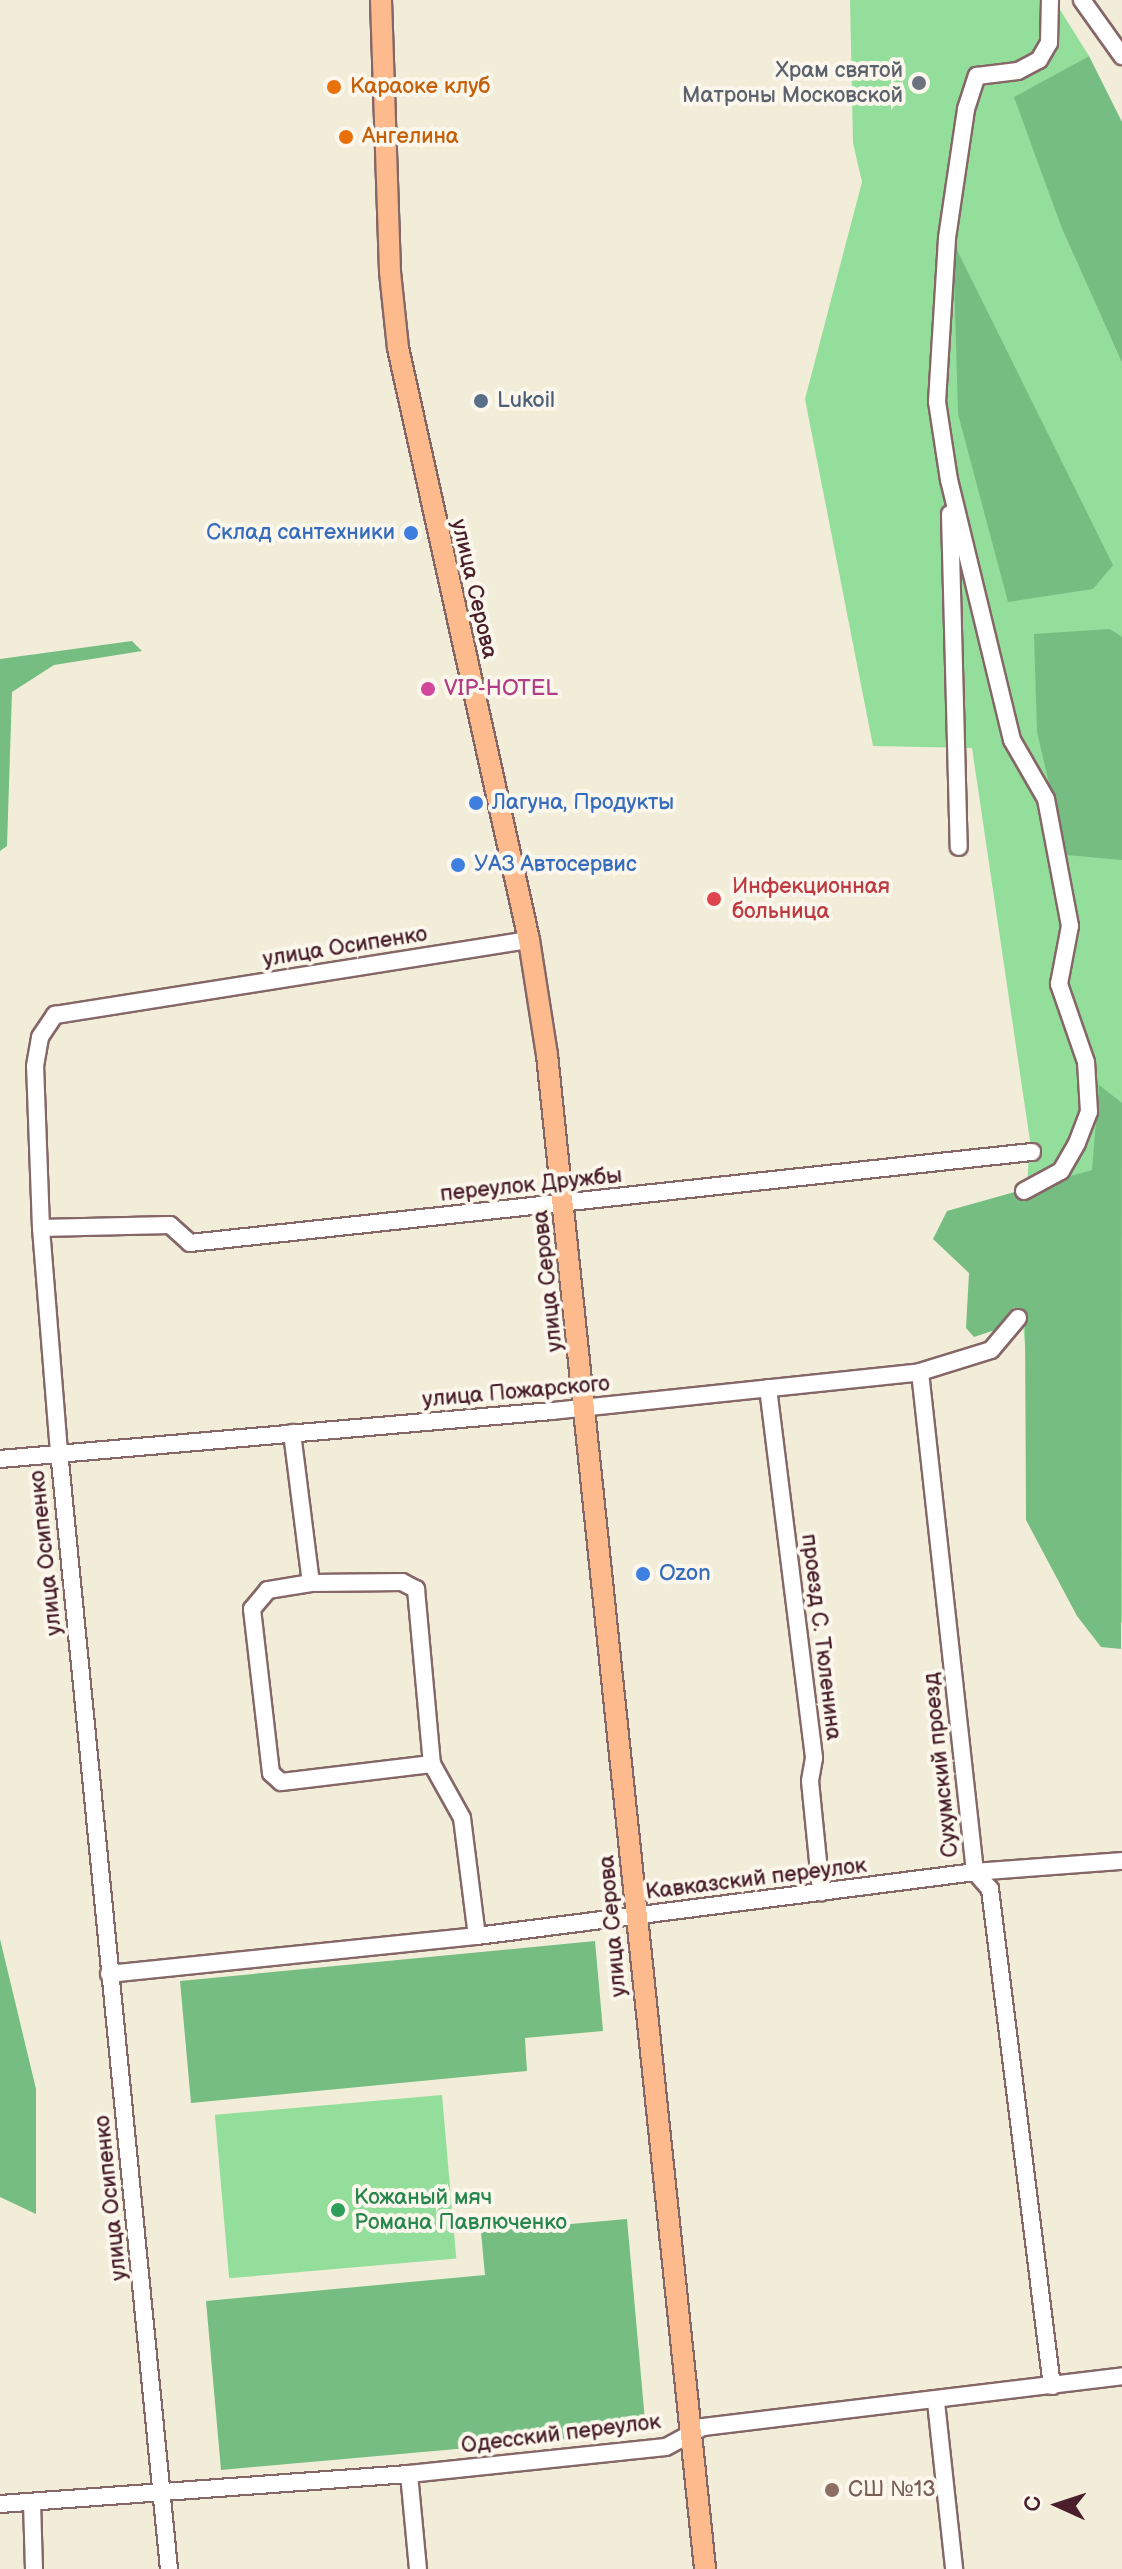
<!DOCTYPE html>
<meta charset="utf-8">
<style>
body{margin:0}
#map{position:relative;width:1122px;height:2569px;overflow:hidden;background:#f2edd8;font-family:"Balsamiq Sans",sans-serif}
div>[style]{position:absolute}
.green>*{inset:0;background:#93de9a;transform-origin:0 0}
.forest>*{inset:0;background:#76bd82}
.roads{filter:drop-shadow(2px 0 #856768) drop-shadow(-2px 0 #856768) drop-shadow(0 2px #856768) drop-shadow(0 -2px #856768)}
.minor>*{height:16px;margin:-8px;padding:0 8px;transform-origin:8px;border-radius:8px;background:#fff}
.major>*{height:20px;margin:-10px;padding:0 10px;transform-origin:10px;border-radius:10px;background:#fcba8d}
.dots>*{width:22px;height:22px;translate:-50% -50%;box-sizing:border-box;border:4px solid #fbf7ec;border-radius:50%}
span{translate:-50% -50%;white-space:nowrap;text-align:center;line-height:1.15;-webkit-text-stroke:8px #fbf7ec;paint-order:stroke}
.worship-label{font-size:22px;color:#5b616d}
.right{translate:-100% -50%;text-align:right}
.food-label{font-size:22px;color:#c56008}
.left{translate:0 -50%;text-align:left}
.service-label{font-size:22px;color:#4e5e75}
.shop-label{font-size:22px;color:#366cbe}
.street-label{font-size:22px;color:#4a1f2b}
.hotel-label{font-size:22px;color:#b23c85}
.health-label{font-size:22px;color:#be3a42}
.leisure-label{font-size:22px;color:#27864d}
.education-label{font-size:22px;color:#785e54}
.north{position:absolute;left:1018px;top:2465px;width:80px;height:80px;-webkit-text-stroke:6px #fbf7ec;paint-order:stroke;rotate:273deg;font-size:22px;font-weight:700;line-height:32px;text-align:center;color:#4a1f2b}
.north::after{content:'';display:block;margin:auto;width:28px;height:36px;background:#4a1f2b;clip-path:polygon(50% 0,100% 100%,50% 72%,0 100%)}
</style>
<div id="map">
<div class="green">
<i style="clip-path:polygon(850px 0,1054px 0,1089px 56px,1015px 97px,1062px 229px,1122px 363px,1122px 1623px,1041px 1525px,1020px 1290px,1030px 1141px,972px 748px,873px 746px,805px 399px,862px 182px,853px 143px)"></i>
<i style="left:442px;top:2095px;width:164px;height:228px;rotate:85deg"></i>
</div>
<div class="forest">
<i style="clip-path:polygon(1089px 56px,1122px 122px,1122px 363px,1062px 229px,1014px 97px)"></i>
<i style="clip-path:polygon(953px 242px,1113px 565px,1093px 589px,1008px 602px,958px 414px)"></i>
<i style="clip-path:polygon(1110px 629px,1122px 637px,1122px 860px,1066px 855px,1037px 732px,1034px 634px)"></i>
<i style="clip-path:polygon(132px 641px,142px 651px,54px 665px,12px 692px,7px 846px,0 851px,0 659px)"></i>
<i style="clip-path:polygon(1099px 1085px,1122px 1103px,1121px 1649px,1101px 1647px,1077px 1616px,1026px 1520px,1025px 1325px,1014px 1307px,1007px 1326px,974px 1337px,966px 1328px,969px 1273px,933px 1239px,947px 1211px,1092px 1170px)"></i>
<i style="clip-path:polygon(0 1939px,36px 2089px,36px 2214px,0 2197px)"></i>
<i style="clip-path:polygon(595px 1941px,603px 2031px,525px 2038px,527px 2071px,191px 2103px,180px 1981px)"></i>
<i style="clip-path:polygon(627px 2219px,646px 2432px,221px 2470px,206px 2301px,485px 2275px,481px 2232px)"></i>
</div>
<div class="roads">
<div class="minor">
<i style="left:1082px;top:0;width:69px;rotate:54.5deg"></i>
<i style="left:950px;top:514px;width:333px;rotate:88.5deg"></i>
<i style="left:1024px;top:1191px;width:42px;rotate:-28.4deg"></i>
<i style="left:1061px;top:1171px;width:32px;rotate:-60deg"></i>
<i style="left:1077px;top:1143px;width:33px;rotate:-69deg"></i>
<i style="left:1089px;top:1112px;width:50px;rotate:-93.4deg"></i>
<i style="left:1086px;top:1062px;width:83px;rotate:-109.1deg"></i>
<i style="left:1059px;top:984px;width:59px;rotate:-79.3deg"></i>
<i style="left:1070px;top:926px;width:129px;rotate:-100.7deg"></i>
<i style="left:1046px;top:799px;width:68px;rotate:-120deg"></i>
<i style="left:1012px;top:740px;width:268px;rotate:-103.6deg"></i>
<i style="left:949px;top:480px;width:79px;rotate:-98.7deg"></i>
<i style="left:937px;top:402px;width:164px;rotate:-86.5deg"></i>
<i style="left:947px;top:238px;width:130px;rotate:-81.6deg"></i>
<i style="left:966px;top:109px;width:35px;rotate:-72deg"></i>
<i style="left:977px;top:76px;width:41px;rotate:-7deg"></i>
<i style="left:1018px;top:71px;width:24px;rotate:-28deg"></i>
<i style="left:1039px;top:60px;width:20px;rotate:-60deg"></i>
<i style="left:1049px;top:43px;width:43px;rotate:-88.7deg"></i>
<i style="left:41px;top:1228px;width:129px;rotate:-1.3deg"></i>
<i style="left:170px;top:1225px;width:27px;rotate:42deg"></i>
<i style="left:190px;top:1243px;width:847px;rotate:-6.17deg"></i>
<i style="left:920px;top:1372px;width:503px;rotate:83.72deg"></i>
<i style="left:975px;top:1872px;width:23px;rotate:49deg"></i>
<i style="left:990px;top:1889px;width:501px;rotate:82.89deg"></i>
<i style="left:768px;top:1388px;width:373px;rotate:82.9deg"></i>
<i style="left:814px;top:1758px;width:23px;rotate:100deg"></i>
<i style="left:810px;top:1781px;width:112px;rotate:84.3deg"></i>
<i style="left:292px;top:1433px;width:151px;rotate:82.8deg"></i>
<i style="left:311px;top:1583px;width:91px;rotate:-0.6deg"></i>
<i style="left:402px;top:1582px;width:16px;rotate:27deg"></i>
<i style="left:416px;top:1589px;width:176px;rotate:84.8deg"></i>
<i style="left:432px;top:1764px;width:62px;rotate:60.9deg"></i>
<i style="left:462px;top:1818px;width:119px;rotate:82.8deg"></i>
<i style="left:0;top:1459px;width:554px;rotate:-4.97deg"></i>
<i style="left:552px;top:1411px;width:370px;rotate:-6deg"></i>
<i style="left:920px;top:1372px;width:74px;rotate:-17.2deg"></i>
<i style="left:991px;top:1350px;width:42px;rotate:-49.8deg"></i>
<i style="left:311px;top:1583px;width:44px;rotate:170.8deg"></i>
<i style="left:268px;top:1590px;width:25px;rotate:130deg"></i>
<i style="left:252px;top:1609px;width:165px;rotate:83.4deg"></i>
<i style="left:271px;top:1773px;width:13px;rotate:42deg"></i>
<i style="left:281px;top:1782px;width:152px;rotate:-6.8deg"></i>
<i style="left:109px;top:1974px;width:370px;rotate:-5.9deg"></i>
<i style="left:477px;top:1936px;width:502px;rotate:-7.32deg"></i>
<i style="left:975px;top:1872px;width:147px;rotate:-4.3deg"></i>
<i style="left:936px;top:2402px;width:168px;rotate:83.8deg"></i>
<i style="left:409px;top:2474px;width:95px;rotate:84.6deg"></i>
<i style="left:32px;top:2502px;width:67px;rotate:88.3deg"></i>
<i style="left:0;top:2504px;width:410px;rotate:-4.2deg"></i>
<i style="left:409px;top:2474px;width:258px;rotate:-6deg"></i>
<i style="left:666px;top:2447px;width:42px;rotate:-28.4deg"></i>
<i style="left:703px;top:2427px;width:422px;rotate:-6.9deg"></i>
<i style="left:169px;top:2569px;width:1122px;rotate:-95.62deg"></i>
<i style="left:59px;top:1452px;width:225px;rotate:-94.6deg"></i>
<i style="left:41px;top:1228px;width:162px;rotate:-92.1deg"></i>
<i style="left:35px;top:1066px;width:29px;rotate:-80deg"></i>
<i style="left:40px;top:1037px;width:27px;rotate:-56deg"></i>
<i style="left:55px;top:1015px;width:480px;rotate:-9deg"></i>
</div>
<div class="major">
<i style="left:381px;top:0;width:272px;rotate:88.1deg"></i>
<i style="left:390px;top:272px;width:76px;rotate:84deg"></i>
<i style="left:398px;top:348px;width:606px;rotate:77.52deg"></i>
<i style="left:529px;top:940px;width:116px;rotate:81.1deg"></i>
<i style="left:547px;top:1055px;width:1522px;rotate:84.04deg"></i>
</div>
</div>
<div class="dots">
<i style="left:919px;top:83px;background:#6b7280"></i>
<i style="left:334px;top:87px;background:#e8710a"></i>
<i style="left:346px;top:137px;background:#e8710a"></i>
<i style="left:481px;top:401px;background:#5c6f8a"></i>
<i style="left:411px;top:533px;background:#3f7fe0"></i>
<i style="left:428px;top:689px;background:#d1479c"></i>
<i style="left:476px;top:803px;background:#3f7fe0"></i>
<i style="left:458px;top:865px;background:#3f7fe0"></i>
<i style="left:714px;top:899px;background:#e0444e"></i>
<i style="left:643px;top:1574px;background:#3f7fe0"></i>
<i style="left:338px;top:2210px;background:#2e9e5b"></i>
<i style="left:832px;top:2490px;background:#8d6e63"></i>
</div>
<div class="worship-label">
<span class="right" style="left:903px;top:83px">Храм святой<br>Матроны Московской</span>
</div>
<div class="food-label">
<span class="left" style="left:350px;top:87px">Караоке клуб</span>
<span class="left" style="left:362px;top:137px">Ангелина</span>
</div>
<div class="service-label">
<span class="left" style="left:497px;top:401px">Lukoil</span>
</div>
<div class="shop-label">
<span class="right" style="left:395px;top:533px">Склад сантехники</span>
<span class="left" style="left:492px;top:803px">Лагуна, Продукты</span>
<span class="left" style="left:474px;top:865px">УАЗ Автосервис</span>
<span class="left" style="left:659px;top:1574px">Ozon</span>
</div>
<div class="street-label">
<span style="left:474px;top:589px;rotate:77deg">улица Серова</span>
<span style="left:345px;top:947px;rotate:-9deg">улица Осипенко</span>
<span style="left:531px;top:1185px;rotate:-6deg">переулок Дружбы</span>
<span style="left:548px;top:1281px;rotate:-96deg">улица Серова</span>
<span style="left:516px;top:1392px;rotate:-5deg">улица Пожарского</span>
<span style="left:46px;top:1553px;rotate:-96deg">улица Осипенко</span>
<span style="left:821px;top:1637px;rotate:83deg">проезд С. Тюленина</span>
<span style="left:941px;top:1765px;rotate:-96deg">Сухумский проезд</span>
<span style="left:756px;top:1879px;rotate:-7deg">Кавказский переулок</span>
<span style="left:613px;top:1926px;rotate:-95deg">улица Серова</span>
<span style="left:111px;top:2198px;rotate:-96deg">улица Осипенко</span>
<span style="left:561px;top:2434px;rotate:-7deg">Одесский переулок</span>
</div>
<div class="hotel-label">
<span class="left" style="left:444px;top:689px">VIP-HOTEL</span>
</div>
<div class="health-label">
<span class="left" style="left:732px;top:899px">Инфекционная<br>больница</span>
</div>
<div class="leisure-label">
<span class="left" style="left:354px;top:2210px">Кожаный мяч<br>Романа Павлюченко</span>
</div>
<div class="education-label">
<span class="left" style="left:848px;top:2490px">СШ №13</span>
</div>
<div class="north">С</div>
</div>
